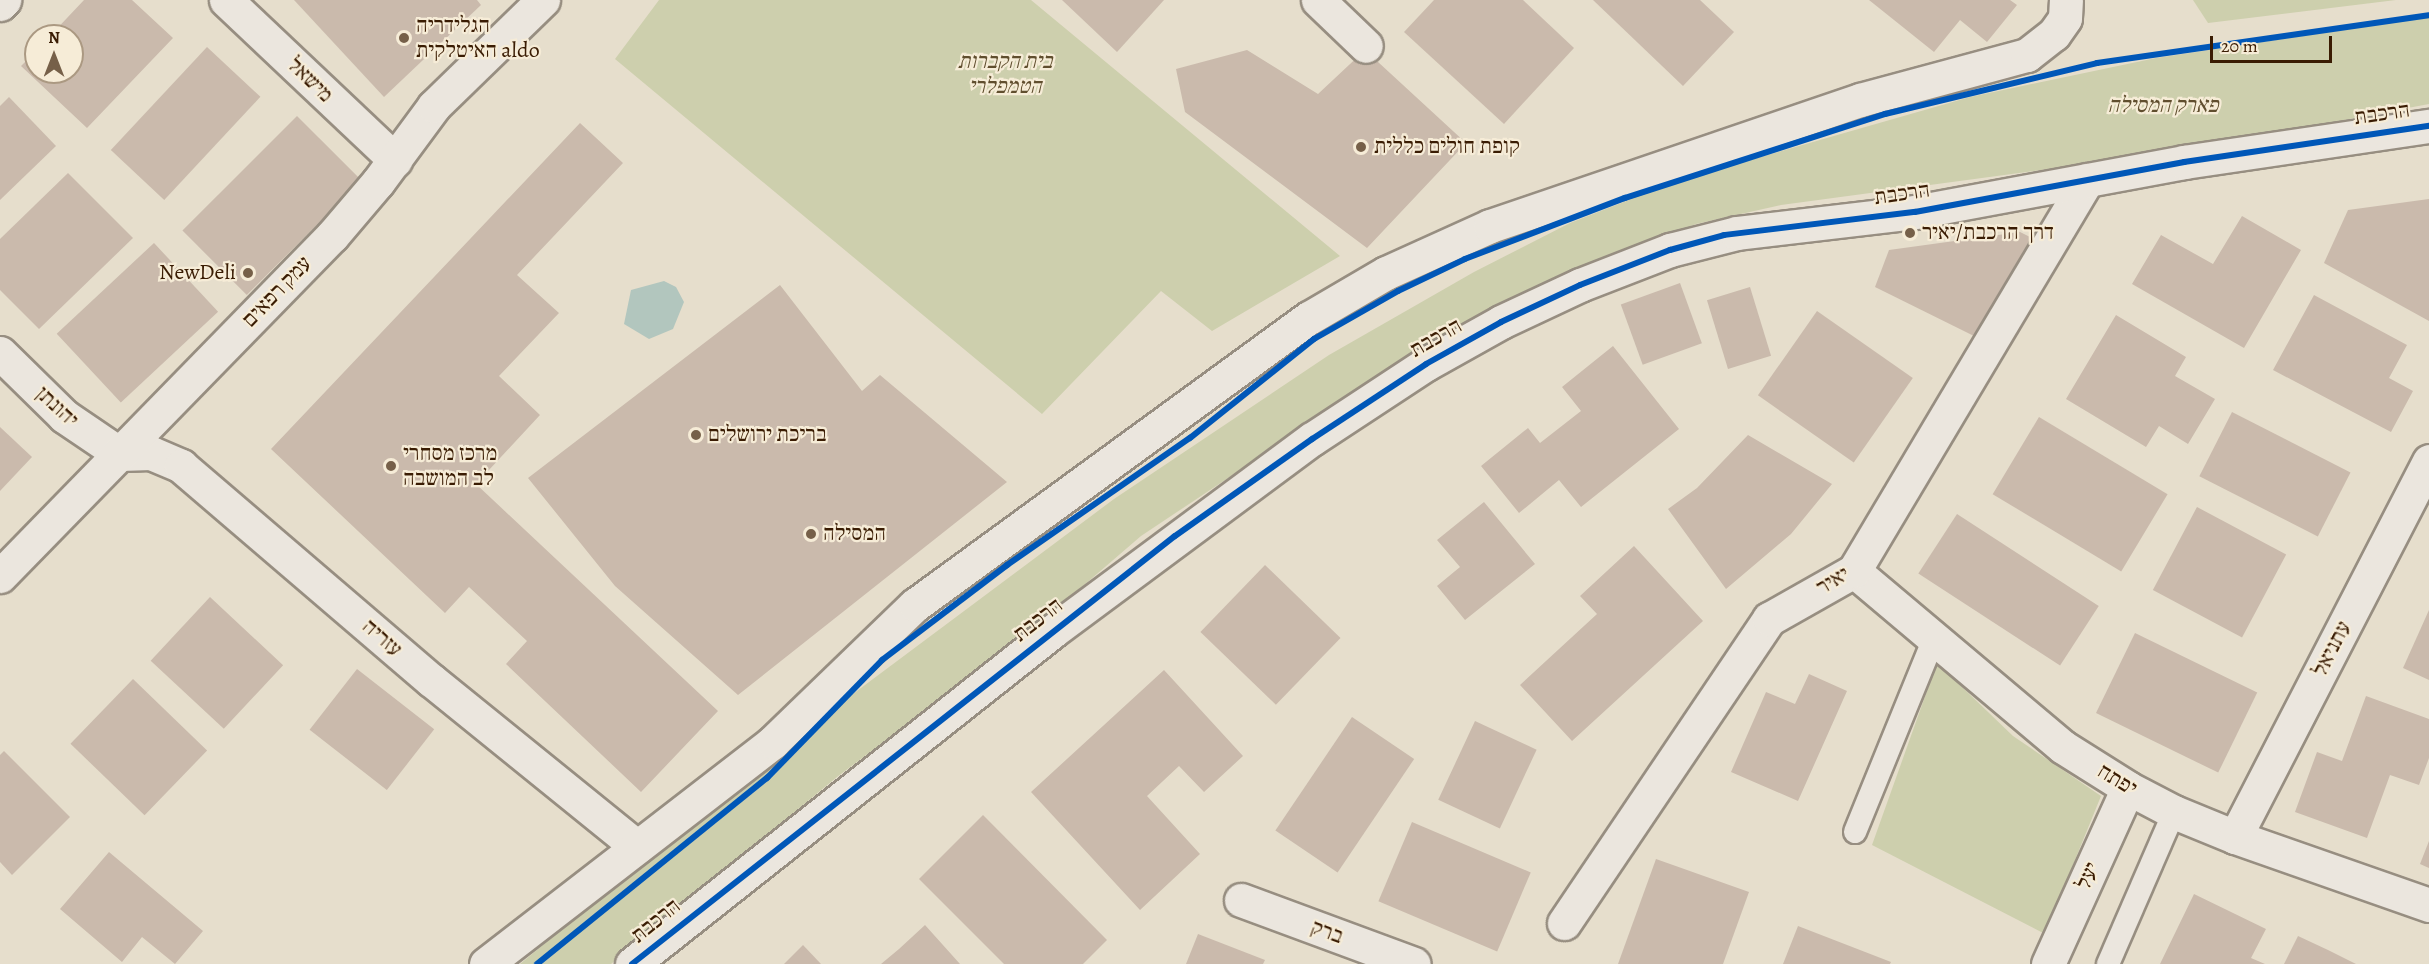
<!DOCTYPE html>
<meta charset="utf-8">
<style>
body{margin:0}
#map{position:relative;width:2429px;height:964px;overflow:hidden;background:#e6decc;font-family:Alegreya,"Frank Ruhl Libre",serif}
div>[style]{position:absolute}
.green>*{inset:0;background:#cdcfad}
.water>*{inset:0;background:#b2c6be}
.building>*{inset:0;background:#cabaac;transform-origin:0 0}
.roads{filter:drop-shadow(2px 0 #978e81) drop-shadow(-2px 0 #978e81) drop-shadow(0 2px #978e81) drop-shadow(0 -2px #978e81)}
.lane>*{height:22px;margin:-11px;padding:0 11px;transform-origin:11px;border-radius:11px;background:#ebe6de}
.street>*{height:33px;margin:-16.5px;padding:0 16.5px;transform-origin:16.5px;border-radius:16.5px;background:#ebe6de}
.secondary>*{height:33px;margin:-16.5px;padding:0 16.5px;transform-origin:16.5px;border-radius:16.5px;background:#ebe6de}
.cycleway>*{height:6px;margin:-3px;padding:0 3px;transform-origin:3px;border-radius:3px;background:#0057b8}
.dots>*{width:16px;height:16px;translate:-50% -50%;box-sizing:border-box;border:3px solid #f6ecd7;border-radius:50%}
span{translate:-50% -50%;white-space:nowrap;text-align:center;line-height:1.15;-webkit-text-stroke:4.5px #f6ecd7;paint-order:stroke}
.poi-label{font-size:22px;color:#3a1c03}
.left{translate:0 -50%;text-align:left}
.right{translate:-100% -50%;text-align:right}
.park-label{font-size:22px;color:#604e2e;font-style:italic}
.street-label{font-size:22px;color:#3a1c03}
.north{position:absolute;left:24px;top:24px;width:60px;height:60px;box-sizing:border-box;background:#f6ecd7;border:2px solid #ab9982;border-radius:50%;rotate:0deg;font-size:16px;font-weight:700;line-height:24px;text-align:center;color:#3a1c03}
.north::after{content:'';display:block;margin:auto;width:21px;height:27px;background:#766049;clip-path:polygon(50% 0,100% 100%,50% 72%,0 100%)}
.scale{position:absolute;left:2210px;top:36px;width:122px;height:27px;box-sizing:border-box;border:3px solid #3a1c03;border-top:0;padding-left:8px;font-size:18px;line-height:21px;white-space:nowrap;color:#3a1c03;-webkit-text-stroke:4px #f6ecd7;paint-order:stroke}
</style>
<div id="map">
<div class="green">
<i style="clip-path:polygon(659px 0,1031px 0,1340px 256px,1212px 331px,1161px 291px,1042px 414px,615px 59px)"></i>
<i style="clip-path:polygon(2193px 0,2396px 0,2208px 23px)"></i>
<i style="clip-path:polygon(2429px 17px,2429px 104px,2175px 152px,1781px 205px,1696px 224px,1589px 266px,1354px 394px,1141px 536px,1026px 635px,837px 777px,611px 964px,520px 964px,794px 738px,1114px 499px,1329px 355px,1474px 272px,1570px 223px,1680px 180px,1970px 97px,2156px 58px)"></i>
<i style="clip-path:polygon(1937px 663px,2013px 736px,2101px 796px,2045px 934px,1872px 845px)"></i>
</div>
<div class="water">
<i style="clip-path:polygon(664px 281px,676px 287px,684px 302px,673px 329px,649px 339px,624px 324px,631px 290px)"></i>
</div>
<div class="building">
<i style="clip-path:polygon(84px 0,132px 0,173px 38px,87px 128px,21px 66px,36px 51px,36px 72px,72px 72px,72px 36px,50px 36px)"></i>
<i style="clip-path:polygon(294px 0,477px 0,481px 5px,384px 97px)"></i>
<i style="clip-path:polygon(1062px 0,1164px 0,1117px 52px)"></i>
<i style="clip-path:polygon(1434px 0,1523px 0,1574px 48px,1504px 124px,1404px 32px)"></i>
<i style="clip-path:polygon(1593px 0,1700px 0,1734px 32px,1683px 86px)"></i>
<i style="clip-path:polygon(1869px 0,2010px 0,2017px 5px,1987px 42px,1960px 20px,1934px 52px)"></i>
<i style="left:207px;top:47px;width:73px;height:141px;rotate:43deg"></i>
<i style="clip-path:polygon(1247px 50px,1318px 94px,1365px 50px,1466px 143px,1367px 248px,1185px 112px,1176px 69px)"></i>
<i style="clip-path:polygon(9px 97px,56px 146px,0 200px,0 106px)"></i>
<i style="left:297px;top:116px;width:91px;height:162px;rotate:45deg"></i>
<i style="clip-path:polygon(580px 123px,623px 163px,517px 275px,559px 313px,499px 376px,540px 415px,476px 484px,718px 711px,641px 792px,506px 664px,527px 641px,469px 587px,445px 613px,271px 449px)"></i>
<i style="clip-path:polygon(68px 173px,133px 238px,39px 329px,0 290px,0 239px)"></i>
<i style="clip-path:polygon(2429px 199px,2429px 321px,2324px 263px,2348px 210px)"></i>
<i style="clip-path:polygon(2242px 216px,2301px 250px,2244px 348px,2132px 284px,2161px 235px,2213px 264px)"></i>
<i style="clip-path:polygon(2020px 232px,2044px 244px,1976px 337px,1875px 287px,1889px 250px)"></i>
<i style="left:154px;top:243px;width:94px;height:133px;rotate:47deg"></i>
<i style="left:1680px;top:283px;width:64px;height:63px;rotate:70deg"></i>
<i style="clip-path:polygon(780px 285px,862px 391px,880px 375px,1007px 482px,738px 695px,615px 586px,528px 478px)"></i>
<i style="left:1750px;top:287px;width:72px;height:45px;rotate:73deg"></i>
<i style="clip-path:polygon(2314px 295px,2407px 345px,2389px 378px,2413px 391px,2391px 432px,2273px 370px)"></i>
<i style="left:1817px;top:311px;width:117px;height:103px;rotate:35deg"></i>
<i style="clip-path:polygon(2116px 315px,2186px 357px,2175px 376px,2215px 399px,2188px 444px,2159px 426px,2146px 447px,2066px 399px)"></i>
<i style="clip-path:polygon(1613px 346px,1679px 429px,1581px 507px,1559px 480px,1519px 513px,1481px 466px,1528px 428px,1540px 443px,1581px 411px,1562px 387px)"></i>
<i style="left:2232px;top:412px;width:133px;height:72px;rotate:27deg"></i>
<i style="left:2039px;top:417px;width:150px;height:90px;rotate:31deg"></i>
<i style="clip-path:polygon(0 427px,32px 457px,0 491px)"></i>
<i style="clip-path:polygon(1748px 435px,1832px 484px,1791px 534px,1726px 589px,1668px 509px,1697px 488px)"></i>
<i style="clip-path:polygon(1484px 502px,1535px 564px,1465px 620px,1437px 586px,1460px 567px,1437px 540px)"></i>
<i style="left:2197px;top:507px;width:101px;height:94px;rotate:28deg"></i>
<i style="left:1957px;top:514px;width:169px;height:71px;rotate:33deg"></i>
<i style="clip-path:polygon(1634px 546px,1703px 621px,1572px 741px,1520px 685px,1597px 614px,1580px 596px)"></i>
<i style="left:1265px;top:565px;width:105px;height:93px;rotate:44deg"></i>
<i style="left:210px;top:597px;width:100px;height:87px;rotate:43deg"></i>
<i style="clip-path:polygon(2429px 610px,2429px 680px,2403px 668px)"></i>
<i style="left:2135px;top:633px;width:136px;height:89px;rotate:26deg"></i>
<i style="left:357px;top:669px;width:98px;height:77px;rotate:38deg"></i>
<i style="clip-path:polygon(1164px 670px,1243px 756px,1204px 792px,1179px 766px,1147px 796px,1200px 854px,1140px 910px,1031px 792px)"></i>
<i style="clip-path:polygon(1809px 674px,1847px 691px,1798px 801px,1731px 772px,1766px 692px,1795px 704px)"></i>
<i style="left:133px;top:679px;width:103px;height:90px;rotate:44deg"></i>
<i style="clip-path:polygon(2366px 696px,2429px 719px,2429px 758px,2419px 785px,2390px 775px,2367px 838px,2295px 812px,2317px 752px,2342px 761px)"></i>
<i style="left:1352px;top:717px;width:75px;height:137px;rotate:34deg"></i>
<i style="left:1475px;top:721px;width:68px;height:87px;rotate:25deg"></i>
<i style="clip-path:polygon(4px 751px,70px 817px,12px 875px,0 862px,0 755px)"></i>
<i style="clip-path:polygon(983px 815px,1107px 940px,1083px 964px,1004px 964px,919px 879px)"></i>
<i style="left:1412px;top:822px;width:129px;height:86px;rotate:23deg"></i>
<i style="clip-path:polygon(2429px 841px,2429px 868px,2420px 864px)"></i>
<i style="clip-path:polygon(109px 852px,203px 931px,175px 964px,142px 937px,122px 962px,60px 909px)"></i>
<i style="clip-path:polygon(1656px 859px,1749px 892px,1723px 964px,1618px 964px)"></i>
<i style="clip-path:polygon(2194px 894px,2266px 929px,2251px 958px,2265px 964px,2160px 964px)"></i>
<i style="clip-path:polygon(925px 925px,960px 964px,881px 964px,899px 949px)"></i>
<i style="clip-path:polygon(1798px 926px,1891px 962px,1890px 964px,1783px 964px)"></i>
<i style="clip-path:polygon(1198px 934px,1265px 960px,1263px 964px,1186px 964px)"></i>
<i style="clip-path:polygon(2298px 936px,2328px 950px,2356px 964px,2284px 964px)"></i>
<i style="clip-path:polygon(803px 945px,821px 964px,784px 964px)"></i>
</div>
<div class="roads">
<div class="lane">
<i style="left:1855px;top:832px;width:209px;rotate:-67.8deg"></i>
<i style="left:2108px;top:964px;width:166px;rotate:-66.5deg"></i>
</div>
<div class="street">
<i style="left:226px;top:0;width:233px;rotate:43.4deg"></i>
<i style="left:1318px;top:0;width:66px;rotate:43.8deg"></i>
<i style="left:0;top:4px;width:6px;rotate:-45deg"></i>
<i style="left:0;top:353px;width:90px;rotate:44.5deg"></i>
<i style="left:64px;top:416px;width:68px;rotate:34.2deg"></i>
<i style="left:1854px;top:571px;width:273px;rotate:40.1deg"></i>
<i style="left:2063px;top:747px;width:77px;rotate:32.2deg"></i>
<i style="left:2128px;top:788px;width:52px;rotate:27.6deg"></i>
<i style="left:2174px;top:812px;width:66px;rotate:22.3deg"></i>
<i style="left:2235px;top:837px;width:206px;rotate:19.3deg"></i>
<i style="left:2235px;top:837px;width:423px;rotate:-62.7deg"></i>
<i style="left:1241px;top:900px;width:184px;rotate:20.3deg"></i>
<i style="left:1564px;top:923px;width:367px;rotate:-56deg"></i>
<i style="left:1769px;top:619px;width:98px;rotate:-29.5deg"></i>
<i style="left:1854px;top:571px;width:455px;rotate:-59.2deg"></i>
<i style="left:632px;top:964px;width:537px;rotate:-38.34deg"></i>
<i style="left:1053px;top:631px;width:322px;rotate:-36.6deg"></i>
<i style="left:1312px;top:439px;width:136px;rotate:-33.3deg"></i>
<i style="left:1426px;top:364px;width:86px;rotate:-29.2deg"></i>
<i style="left:1501px;top:322px;width:87px;rotate:-25.1deg"></i>
<i style="left:1580px;top:285px;width:97px;rotate:-21.3deg"></i>
<i style="left:1670px;top:250px;width:69px;rotate:-14.2deg"></i>
<i style="left:2048px;top:964px;width:193px;rotate:-65.6deg"></i>
</div>
<div class="secondary">
<i style="left:1737px;top:233px;width:179px;rotate:-6.7deg"></i>
<i style="left:1915px;top:212px;width:274px;rotate:-10.5deg"></i>
<i style="left:2184px;top:162px;width:248px;rotate:-8.4deg"></i>
<i style="left:120px;top:454px;width:31px;rotate:-2deg"></i>
<i style="left:151px;top:453px;width:33px;rotate:23deg"></i>
<i style="left:181px;top:466px;width:329px;rotate:40.6deg"></i>
<i style="left:431px;top:680px;width:265px;rotate:39deg"></i>
<i style="left:0;top:576px;width:475px;rotate:-45.7deg"></i>
<i style="left:332px;top:236px;width:71px;rotate:-49.6deg"></i>
<i style="left:378px;top:182px;width:94px;rotate:-53.6deg"></i>
<i style="left:434px;top:106px;width:152px;rotate:-44.2deg"></i>
<i style="left:486px;top:964px;width:363px;rotate:-37.7deg"></i>
<i style="left:773px;top:742px;width:197px;rotate:-44deg"></i>
<i style="left:915px;top:605px;width:487px;rotate:-36.1deg"></i>
<i style="left:1309px;top:318px;width:89px;rotate:-30.3deg"></i>
<i style="left:1386px;top:273px;width:114px;rotate:-24.3deg"></i>
<i style="left:1490px;top:226px;width:391px;rotate:-18.8deg"></i>
<i style="left:1860px;top:100px;width:173px;rotate:-15.1deg"></i>
<i style="left:2027px;top:55px;width:34px;rotate:-38deg"></i>
<i style="left:2054px;top:34px;width:19px;rotate:-55deg"></i>
<i style="left:2065px;top:18px;width:18px;rotate:-87deg"></i>
</div>
</div>
<div class="cycleway">
<i style="left:537px;top:964px;width:296px;rotate:-39deg"></i>
<i style="left:767px;top:778px;width:165px;rotate:-45.7deg"></i>
<i style="left:882px;top:660px;width:157px;rotate:-37.2deg"></i>
<i style="left:1007px;top:565px;width:223px;rotate:-34.8deg"></i>
<i style="left:1190px;top:438px;width:159px;rotate:-38.6deg"></i>
<i style="left:1314px;top:339px;width:97px;rotate:-29.7deg"></i>
<i style="left:1398px;top:291px;width:74px;rotate:-25.5deg"></i>
<i style="left:1465px;top:259px;width:171px;rotate:-20.9deg"></i>
<i style="left:1625px;top:198px;width:273px;rotate:-17.9deg"></i>
<i style="left:1885px;top:114px;width:218px;rotate:-13.5deg"></i>
<i style="left:2097px;top:63px;width:335px;rotate:-8.2deg"></i>
<i style="left:632px;top:964px;width:691px;rotate:-38.25deg"></i>
<i style="left:1175px;top:536px;width:168px;rotate:-35.3deg"></i>
<i style="left:1312px;top:439px;width:136px;rotate:-33.3deg"></i>
<i style="left:1426px;top:364px;width:86px;rotate:-29.2deg"></i>
<i style="left:1501px;top:322px;width:87px;rotate:-25.1deg"></i>
<i style="left:1580px;top:285px;width:97px;rotate:-21.3deg"></i>
<i style="left:1670px;top:250px;width:56px;rotate:-15.5deg"></i>
<i style="left:1724px;top:235px;width:192px;rotate:-6.9deg"></i>
<i style="left:1915px;top:212px;width:274px;rotate:-10.5deg"></i>
<i style="left:2184px;top:162px;width:248px;rotate:-8.4deg"></i>
</div>
<div class="dots">
<i style="left:404px;top:38px;background:#766049"></i>
<i style="left:1361px;top:147px;background:#766049"></i>
<i style="left:1910px;top:233px;background:#766049"></i>
<i style="left:248px;top:273px;background:#766049"></i>
<i style="left:696px;top:435px;background:#766049"></i>
<i style="left:391px;top:466px;background:#766049"></i>
<i style="left:811px;top:534px;background:#766049"></i>
</div>
<div class="poi-label">
<span class="left" style="left:416px;top:38px">הגלידריה<br>האיטלקית aldo</span>
<span class="left" style="left:1374px;top:147px">קופת חולים כללית</span>
<span class="left" style="left:1922px;top:233px">דרך הרכבת/יאיר</span>
<span class="right" style="left:236px;top:273px">NewDeli</span>
<span class="left" style="left:708px;top:435px">בריכת ירושלים</span>
<span class="left" style="left:403px;top:466px">מרכז מסחרי<br>לב המושבה</span>
<span class="left" style="left:823px;top:534px">המסילה</span>
</div>
<div class="park-label">
<span style="left:1005px;top:74px">בית הקברות<br>הטמפלרי</span>
<span style="left:2163px;top:106px">פארק המסילה</span>
</div>
<div class="street-label">
<span style="left:310px;top:80px;rotate:44deg">מישאל</span>
<span style="left:2382px;top:114px;rotate:-8deg">הרכבת</span>
<span style="left:1902px;top:194px;rotate:-8deg">הרכבת</span>
<span style="left:277px;top:292px;rotate:-46deg">עמק רפאים</span>
<span style="left:1436px;top:338px;rotate:-30deg">הרכבת</span>
<span style="left:57px;top:407px;rotate:43deg">יהונתן</span>
<span style="left:1833px;top:581px;rotate:-31deg">יאיר</span>
<span style="left:1038px;top:620px;rotate:-38deg">הרכבת</span>
<span style="left:382px;top:638px;rotate:41deg">עזריה</span>
<span style="left:2332px;top:649px;rotate:-63deg">עתניאל</span>
<span style="left:2117px;top:780px;rotate:31deg">יפתח</span>
<span style="left:2088px;top:876px;rotate:-66deg">יעל</span>
<span style="left:656px;top:921px;rotate:-39deg">הרכבת</span>
<span style="left:1327px;top:932px;rotate:20deg">ברק</span>
</div>
<div class="north">N</div>
<div class="scale">20 m</div>
</div>
